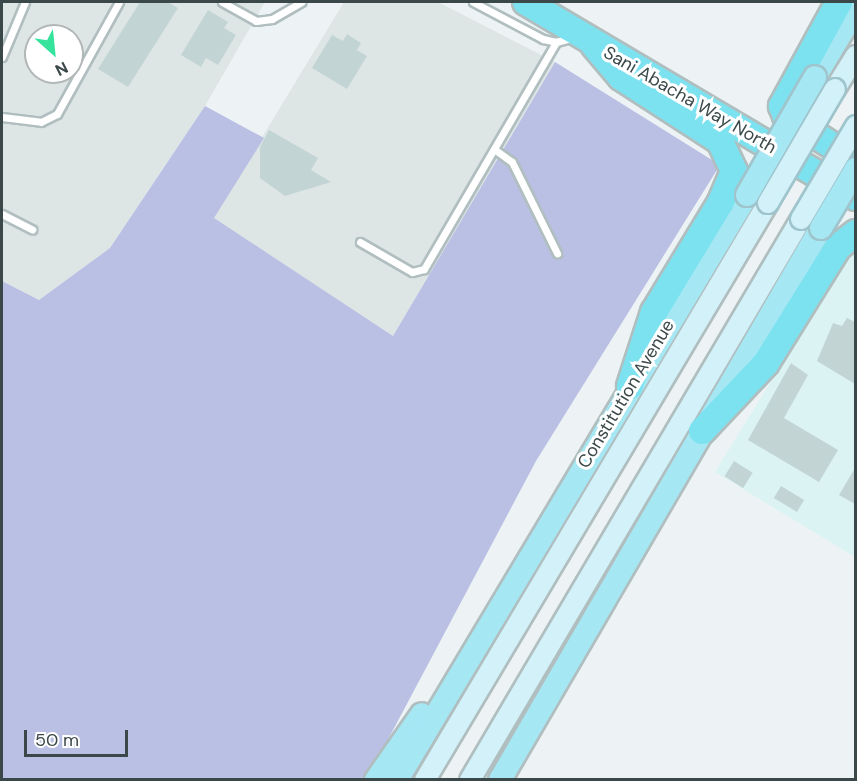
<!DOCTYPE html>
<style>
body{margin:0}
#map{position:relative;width:857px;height:781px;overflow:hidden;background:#edf3f5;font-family:"DM Sans",sans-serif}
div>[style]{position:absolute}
.commercial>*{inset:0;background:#dbf3f3}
.industrial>*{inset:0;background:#dee5e5}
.green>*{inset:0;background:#babfe4}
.building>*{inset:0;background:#c3d4d5;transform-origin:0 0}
.roads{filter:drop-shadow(2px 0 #b0bebf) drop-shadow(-2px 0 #b0bebf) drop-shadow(0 2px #b0bebf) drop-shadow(0 -2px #b0bebf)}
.lane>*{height:7px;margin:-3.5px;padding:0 3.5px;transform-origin:3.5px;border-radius:3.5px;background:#fff}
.secondary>*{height:20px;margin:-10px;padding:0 10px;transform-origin:10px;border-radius:10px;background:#d2f1f9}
.primary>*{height:22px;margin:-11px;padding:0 11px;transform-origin:11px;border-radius:11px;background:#a6e7f4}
.highway>*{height:26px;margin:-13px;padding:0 13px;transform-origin:13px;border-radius:13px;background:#7de2ef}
.bridges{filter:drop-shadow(2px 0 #9fc4cc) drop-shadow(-2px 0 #9fc4cc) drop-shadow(0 2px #9fc4cc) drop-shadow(0 -2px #9fc4cc)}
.secondary-bridge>*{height:20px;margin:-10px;padding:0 10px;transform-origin:10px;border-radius:10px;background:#d2f1f9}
.primary-bridge>*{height:22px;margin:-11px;padding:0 11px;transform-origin:11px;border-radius:11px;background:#a6e7f4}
span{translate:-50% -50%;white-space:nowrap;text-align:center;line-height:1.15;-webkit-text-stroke:6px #fff;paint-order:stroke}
.street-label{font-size:18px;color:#3b4849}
.frame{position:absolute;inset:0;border:3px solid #3b4849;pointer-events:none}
.north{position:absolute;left:24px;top:24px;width:60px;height:60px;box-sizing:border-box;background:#fff;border:2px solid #b1b6b6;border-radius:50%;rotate:153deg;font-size:16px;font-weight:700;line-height:24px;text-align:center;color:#3b4849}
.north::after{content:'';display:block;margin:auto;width:21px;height:27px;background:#35e39d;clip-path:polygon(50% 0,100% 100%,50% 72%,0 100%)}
.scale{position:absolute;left:24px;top:730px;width:104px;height:27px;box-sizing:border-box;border:3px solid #3b4849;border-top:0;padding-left:8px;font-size:18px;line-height:21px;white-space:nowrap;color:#3b4849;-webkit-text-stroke:4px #fff;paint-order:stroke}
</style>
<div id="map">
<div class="commercial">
<i style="clip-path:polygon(855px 254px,855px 557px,715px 472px,848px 256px)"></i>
</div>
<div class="industrial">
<i style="clip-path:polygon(evenodd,2px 2px,265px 2px,205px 106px,110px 248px,39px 300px,2px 281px,2px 2px,36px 36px,72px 36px,72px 72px,36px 72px,36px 36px)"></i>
<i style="clip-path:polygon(344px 2px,438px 2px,555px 62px,393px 336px,213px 218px)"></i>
</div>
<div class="green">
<i style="clip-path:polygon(555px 62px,720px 165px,536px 461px,367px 779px,2px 779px,2px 281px,39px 300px,110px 248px,205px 106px,264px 138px,214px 218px,393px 336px)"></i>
</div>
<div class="building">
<i style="clip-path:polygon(140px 2px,168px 2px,178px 8px,128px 87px,98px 69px)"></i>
<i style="clip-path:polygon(208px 10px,228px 22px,224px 28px,236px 35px,218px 65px,206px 58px,201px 67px,181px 55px)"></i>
<i style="clip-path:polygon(347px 34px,361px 43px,357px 50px,367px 56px,347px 89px,312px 68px,332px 35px,343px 41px)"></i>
<i style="clip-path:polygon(269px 130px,318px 158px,311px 170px,331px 182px,285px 196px,260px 178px,260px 147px)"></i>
<i style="clip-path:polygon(847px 318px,855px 322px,855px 384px,817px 361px,833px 323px,842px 326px)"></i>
<i style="clip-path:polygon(791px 363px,808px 375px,784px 418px,838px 450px,819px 482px,748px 440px)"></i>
<i style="left:734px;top:461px;width:22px;height:18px;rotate:32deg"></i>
<i style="clip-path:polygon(855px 468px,855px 504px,839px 495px)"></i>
<i style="left:781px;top:486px;width:27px;height:14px;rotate:31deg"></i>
</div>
<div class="roads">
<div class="lane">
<i style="left:222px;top:2px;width:39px;rotate:29deg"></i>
<i style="left:256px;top:21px;width:16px;rotate:-7deg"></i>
<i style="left:272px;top:19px;width:34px;rotate:-30deg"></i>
<i style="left:473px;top:2px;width:79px;rotate:27.9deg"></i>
<i style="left:543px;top:39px;width:13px;rotate:13deg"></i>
<i style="left:556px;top:42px;width:16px;rotate:-15deg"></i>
<i style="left:2px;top:57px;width:60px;rotate:-67.3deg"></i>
<i style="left:2px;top:117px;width:39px;rotate:7deg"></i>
<i style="left:41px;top:122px;width:18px;rotate:-27deg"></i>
<i style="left:57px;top:114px;width:128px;rotate:-61deg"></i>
<i style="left:494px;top:149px;width:22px;rotate:36deg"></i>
<i style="left:512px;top:162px;width:102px;rotate:63.7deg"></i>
<i style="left:2px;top:214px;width:34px;rotate:27deg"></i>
<i style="left:360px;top:242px;width:60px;rotate:30deg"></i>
<i style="left:412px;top:272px;width:12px;rotate:-14deg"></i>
<i style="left:424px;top:269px;width:263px;rotate:-59.8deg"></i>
</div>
<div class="secondary">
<i style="left:835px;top:89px;width:39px;rotate:-58deg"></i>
<i style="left:425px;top:780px;width:671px;rotate:-59.27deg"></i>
<i style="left:470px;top:780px;width:651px;rotate:-59.46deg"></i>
</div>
<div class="primary">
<i style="left:815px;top:77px;width:79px;rotate:-58.9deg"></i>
<i style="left:376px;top:780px;width:80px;rotate:-55.1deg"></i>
<i style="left:397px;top:780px;width:682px;rotate:-59.11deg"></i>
<i style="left:500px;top:780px;width:639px;rotate:-59.82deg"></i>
</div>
<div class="highway">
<i style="left:526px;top:2px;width:383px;rotate:30.6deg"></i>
<i style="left:839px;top:2px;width:119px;rotate:118.7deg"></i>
<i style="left:782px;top:106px;width:11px;rotate:68deg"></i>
<i style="left:786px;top:116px;width:83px;rotate:32.7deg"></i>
<i style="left:594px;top:45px;width:42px;rotate:49.8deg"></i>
<i style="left:621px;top:77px;width:118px;rotate:32.9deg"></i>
<i style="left:720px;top:141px;width:33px;rotate:65deg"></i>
<i style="left:734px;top:171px;width:34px;rotate:113deg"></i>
<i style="left:721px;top:202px;width:129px;rotate:121.3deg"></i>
<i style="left:654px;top:312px;width:78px;rotate:108deg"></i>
<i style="left:702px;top:431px;width:93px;rotate:-46.7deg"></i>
<i style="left:766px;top:363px;width:137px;rotate:-58.2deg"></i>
<i style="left:838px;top:247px;width:23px;rotate:-38deg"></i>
</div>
</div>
<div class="bridges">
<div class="secondary-bridge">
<i style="left:768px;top:203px;width:132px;rotate:-59.6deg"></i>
<i style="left:801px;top:219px;width:108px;rotate:-59.4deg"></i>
</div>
<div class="primary-bridge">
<i style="left:747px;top:195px;width:136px;rotate:-60deg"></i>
<i style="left:821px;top:228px;width:69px;rotate:-59.3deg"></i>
</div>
</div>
<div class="street-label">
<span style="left:690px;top:100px;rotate:30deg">Sani Abacha Way North</span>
<span style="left:626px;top:394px;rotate:-59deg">Constitution Avenue</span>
</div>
<div class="frame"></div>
<div class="north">N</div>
<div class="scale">50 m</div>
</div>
